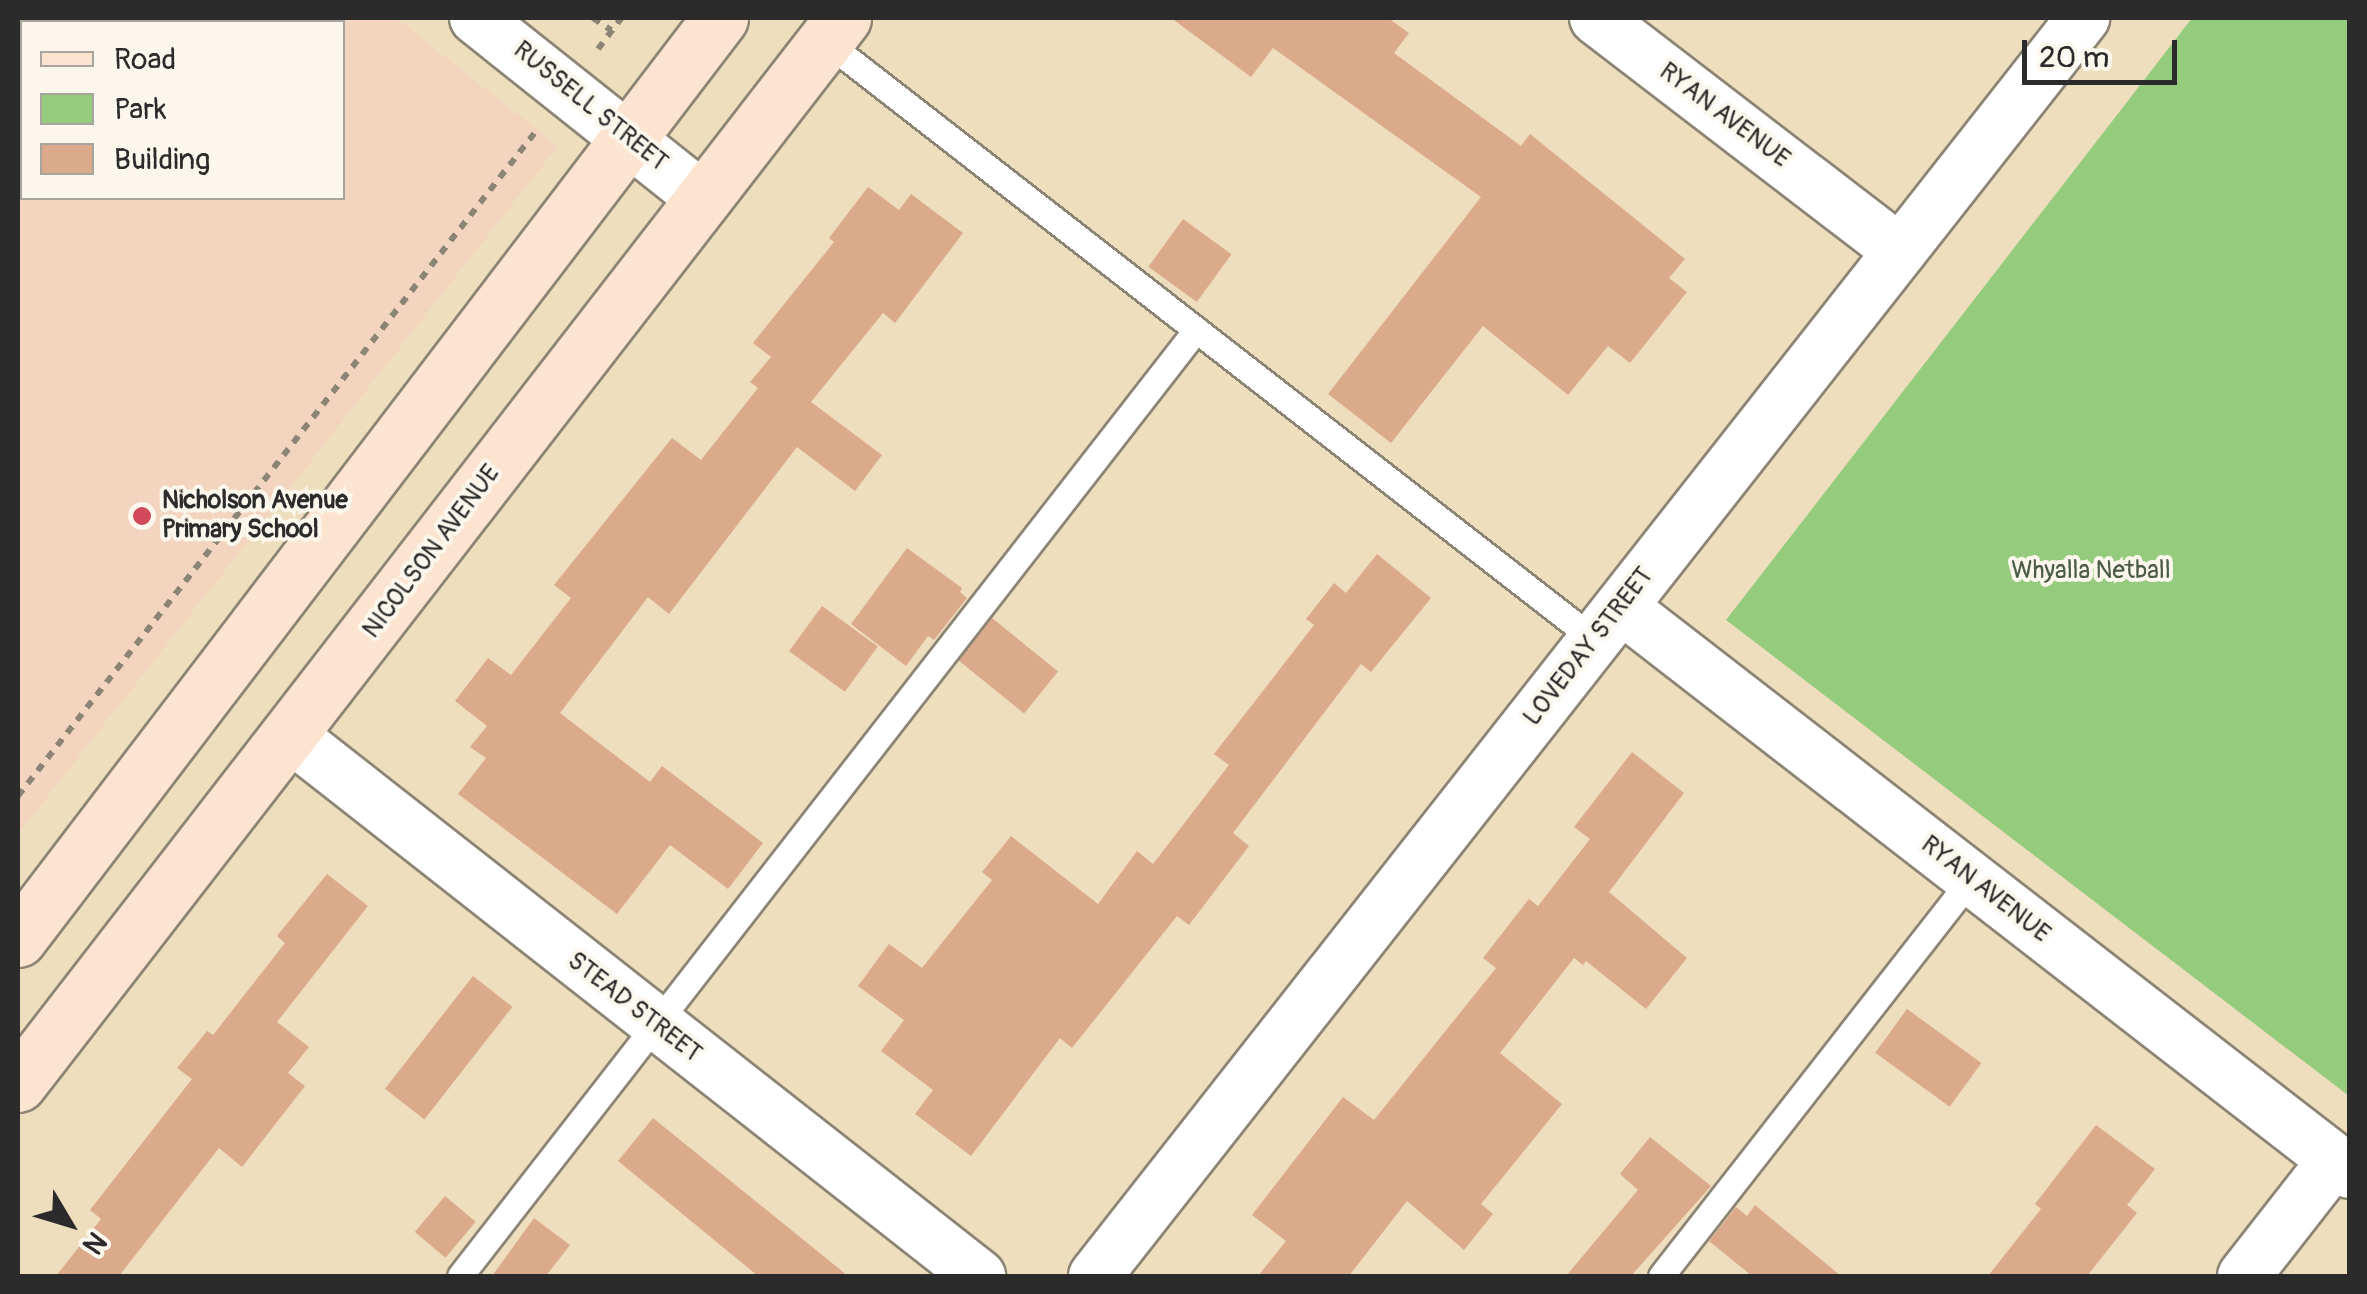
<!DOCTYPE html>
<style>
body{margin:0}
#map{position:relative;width:2367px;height:1294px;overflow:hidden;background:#eedebd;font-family:Pangolin,sans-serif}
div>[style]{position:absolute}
.built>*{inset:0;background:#f3d4bf}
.green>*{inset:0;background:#95cb7d}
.building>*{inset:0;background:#dbaa8b;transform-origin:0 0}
.path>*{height:6px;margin-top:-3px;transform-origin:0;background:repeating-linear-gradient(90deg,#8c8474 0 8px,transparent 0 16px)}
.roads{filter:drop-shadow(2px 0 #8c8474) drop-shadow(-2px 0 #8c8474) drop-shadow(0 2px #8c8474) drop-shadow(0 -2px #8c8474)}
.lane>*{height:25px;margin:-12.5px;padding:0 12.5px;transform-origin:12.5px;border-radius:12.5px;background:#fff}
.street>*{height:52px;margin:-26px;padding:0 26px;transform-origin:26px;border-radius:26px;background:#fff}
.secondary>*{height:55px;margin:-27.5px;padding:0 27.5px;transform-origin:27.5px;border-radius:27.5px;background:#fde4d1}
.dots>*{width:28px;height:28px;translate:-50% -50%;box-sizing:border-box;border:5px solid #fbf7ec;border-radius:50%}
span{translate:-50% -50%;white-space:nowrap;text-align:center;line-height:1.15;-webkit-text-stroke:8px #fbf7ec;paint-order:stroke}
.street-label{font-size:25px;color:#2b2b2b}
.poi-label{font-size:25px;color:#2b2b2b;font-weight:700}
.left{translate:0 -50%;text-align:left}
.park-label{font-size:25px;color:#4b5b44}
.frame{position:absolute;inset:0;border:20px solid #2b2b2b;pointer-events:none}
.legend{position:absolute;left:20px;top:20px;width:325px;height:180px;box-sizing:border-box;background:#fbf7ec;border:2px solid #a8a59f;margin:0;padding:12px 18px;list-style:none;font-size:30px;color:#2b2b2b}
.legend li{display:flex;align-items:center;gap:20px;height:50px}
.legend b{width:50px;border:2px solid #a8a59f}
.north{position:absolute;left:20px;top:1174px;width:100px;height:100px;-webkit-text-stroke:8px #fbf7ec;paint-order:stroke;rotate:128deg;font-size:28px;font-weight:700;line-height:40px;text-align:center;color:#2b2b2b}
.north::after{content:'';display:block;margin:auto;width:35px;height:45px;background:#2b2b2b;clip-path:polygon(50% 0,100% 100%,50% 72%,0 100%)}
.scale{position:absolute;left:2022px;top:40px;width:155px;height:45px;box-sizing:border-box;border:5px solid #2b2b2b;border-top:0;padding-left:12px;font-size:30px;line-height:35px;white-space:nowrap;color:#2b2b2b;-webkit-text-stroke:8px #fbf7ec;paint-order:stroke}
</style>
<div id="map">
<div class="built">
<i style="clip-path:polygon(evenodd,18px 18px,396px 18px,558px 146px,18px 834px,18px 18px,22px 22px,342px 22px,342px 198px,22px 198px,22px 22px)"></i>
</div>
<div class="green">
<i style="clip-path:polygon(2192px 18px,2349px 18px,2349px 1096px,1726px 620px)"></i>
</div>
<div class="building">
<i style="clip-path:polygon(1171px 18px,1388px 18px,1409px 33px,1394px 53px,1521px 146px,1530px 134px,1685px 259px,1669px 278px,1687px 292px,1630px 363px,1608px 346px,1568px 395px,1483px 326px,1391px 443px,1328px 394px,1481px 197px,1273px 48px,1251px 77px)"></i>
<i style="clip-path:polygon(868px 187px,899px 210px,911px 194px,963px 233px,895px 323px,883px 313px,811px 402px,882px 455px,855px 491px,797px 447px,669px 614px,648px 597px,560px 713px,650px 782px,662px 766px,763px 843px,728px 889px,670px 845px,617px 914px,458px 794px,486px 758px,470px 747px,487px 726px,455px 701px,488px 658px,511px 675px,571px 598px,554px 585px,672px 438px,701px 460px,758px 388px,750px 382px,771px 357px,753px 343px,834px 242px,829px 238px)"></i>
<i style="left:1183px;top:219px;width:60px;height:59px;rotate:36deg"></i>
<i style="clip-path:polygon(907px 548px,962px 588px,960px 592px,967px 598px,934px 640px,928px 636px,906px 666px,851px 624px)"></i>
<i style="clip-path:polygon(1377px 554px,1431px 598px,1371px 672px,1361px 664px,1233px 833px,1249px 846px,1189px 925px,1177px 916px,1072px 1048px,1060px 1038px,971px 1156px,915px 1114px,933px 1090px,881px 1051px,904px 1020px,858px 986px,889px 944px,922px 968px,992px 880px,982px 872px,1011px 836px,1098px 904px,1137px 851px,1153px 864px,1229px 765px,1214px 754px,1314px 625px,1306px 619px,1334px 583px,1346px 593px)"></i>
<i style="left:822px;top:606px;width:69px;height:56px;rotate:36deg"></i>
<i style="left:992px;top:618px;width:85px;height:54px;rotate:39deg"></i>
<i style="clip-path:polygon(1632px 752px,1684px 793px,1609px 892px,1687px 958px,1646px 1009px,1586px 961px,1583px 965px,1574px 958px,1500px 1053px,1562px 1104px,1481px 1204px,1493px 1214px,1464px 1250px,1407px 1201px,1349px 1276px,1258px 1276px,1286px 1241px,1252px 1215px,1343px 1097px,1374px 1120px,1496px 968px,1483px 958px,1529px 899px,1538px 906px,1590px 839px,1574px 827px)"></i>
<i style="clip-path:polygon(327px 874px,368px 906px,277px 1022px,309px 1047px,288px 1073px,305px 1086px,242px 1167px,219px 1148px,119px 1276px,56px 1276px,101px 1219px,90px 1210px,192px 1079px,177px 1068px,207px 1031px,213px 1035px,285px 943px,277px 936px)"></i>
<i style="left:473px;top:976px;width:50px;height:143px;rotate:38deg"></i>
<i style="left:1907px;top:1009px;width:92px;height:54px;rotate:36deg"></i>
<i style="clip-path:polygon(653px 1118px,848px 1276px,758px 1276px,618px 1161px)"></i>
<i style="clip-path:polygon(2096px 1125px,2155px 1169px,2127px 1205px,2137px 1213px,2087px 1276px,1988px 1276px,2041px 1209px,2035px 1204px)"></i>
<i style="clip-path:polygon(1650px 1137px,1711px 1186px,1631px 1276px,1566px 1276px,1638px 1190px,1620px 1174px)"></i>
<i style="left:445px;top:1196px;width:40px;height:47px;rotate:40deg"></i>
<i style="clip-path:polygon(1755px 1205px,1841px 1276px,1752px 1276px,1709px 1241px,1736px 1207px,1747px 1216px)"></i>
<i style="clip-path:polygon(534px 1218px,570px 1245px,546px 1276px,492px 1276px)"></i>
</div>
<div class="path">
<i style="left:593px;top:18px;width:22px;rotate:34deg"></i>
<i style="left:598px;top:49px;width:39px;rotate:-53deg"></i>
<i style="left:18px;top:796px;width:843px;rotate:-52.08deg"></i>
</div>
<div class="roads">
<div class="lane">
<i style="left:825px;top:41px;width:976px;rotate:37.88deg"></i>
<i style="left:460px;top:1276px;width:1199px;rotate:-52.12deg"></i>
<i style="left:1661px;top:1276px;width:504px;rotate:-52.02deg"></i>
</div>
<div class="street">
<i style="left:476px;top:18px;width:289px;rotate:38.5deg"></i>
<i style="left:1596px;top:18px;width:383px;rotate:37.5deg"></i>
<i style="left:1621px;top:607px;width:922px;rotate:37.78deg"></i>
<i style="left:291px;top:736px;width:875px;rotate:38.13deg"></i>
<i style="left:1095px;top:1276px;width:1600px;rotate:-51.85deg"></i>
<i style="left:2244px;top:1276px;width:146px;rotate:-52deg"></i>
</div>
<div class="secondary">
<i style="left:18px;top:939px;width:1158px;rotate:-52.68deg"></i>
<i style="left:18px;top:1084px;width:1348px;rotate:-52.26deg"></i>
</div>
</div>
<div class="dots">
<i style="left:142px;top:516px;background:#d1495b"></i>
</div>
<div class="street-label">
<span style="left:590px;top:107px;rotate:39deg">RUSSELL STREET</span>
<span style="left:1724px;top:116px;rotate:37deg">RYAN AVENUE</span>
<span style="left:432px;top:552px;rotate:-53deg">NICOLSON AVENUE</span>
<span style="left:1589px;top:647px;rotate:-52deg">LOVEDAY STREET</span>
<span style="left:1985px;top:890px;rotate:38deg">RYAN AVENUE</span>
<span style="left:634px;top:1008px;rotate:38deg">STEAD STREET</span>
</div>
<div class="poi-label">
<span class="left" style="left:162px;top:516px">Nicholson Avenue<br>Primary School</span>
</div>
<div class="park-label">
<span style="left:2091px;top:571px">Whyalla Netball</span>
</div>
<div class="frame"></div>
<ul class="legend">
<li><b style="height:12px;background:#fde4d1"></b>Road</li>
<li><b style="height:28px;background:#95cb7d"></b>Park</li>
<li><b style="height:28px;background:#dbaa8b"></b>Building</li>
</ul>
<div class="north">N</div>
<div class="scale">20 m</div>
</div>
